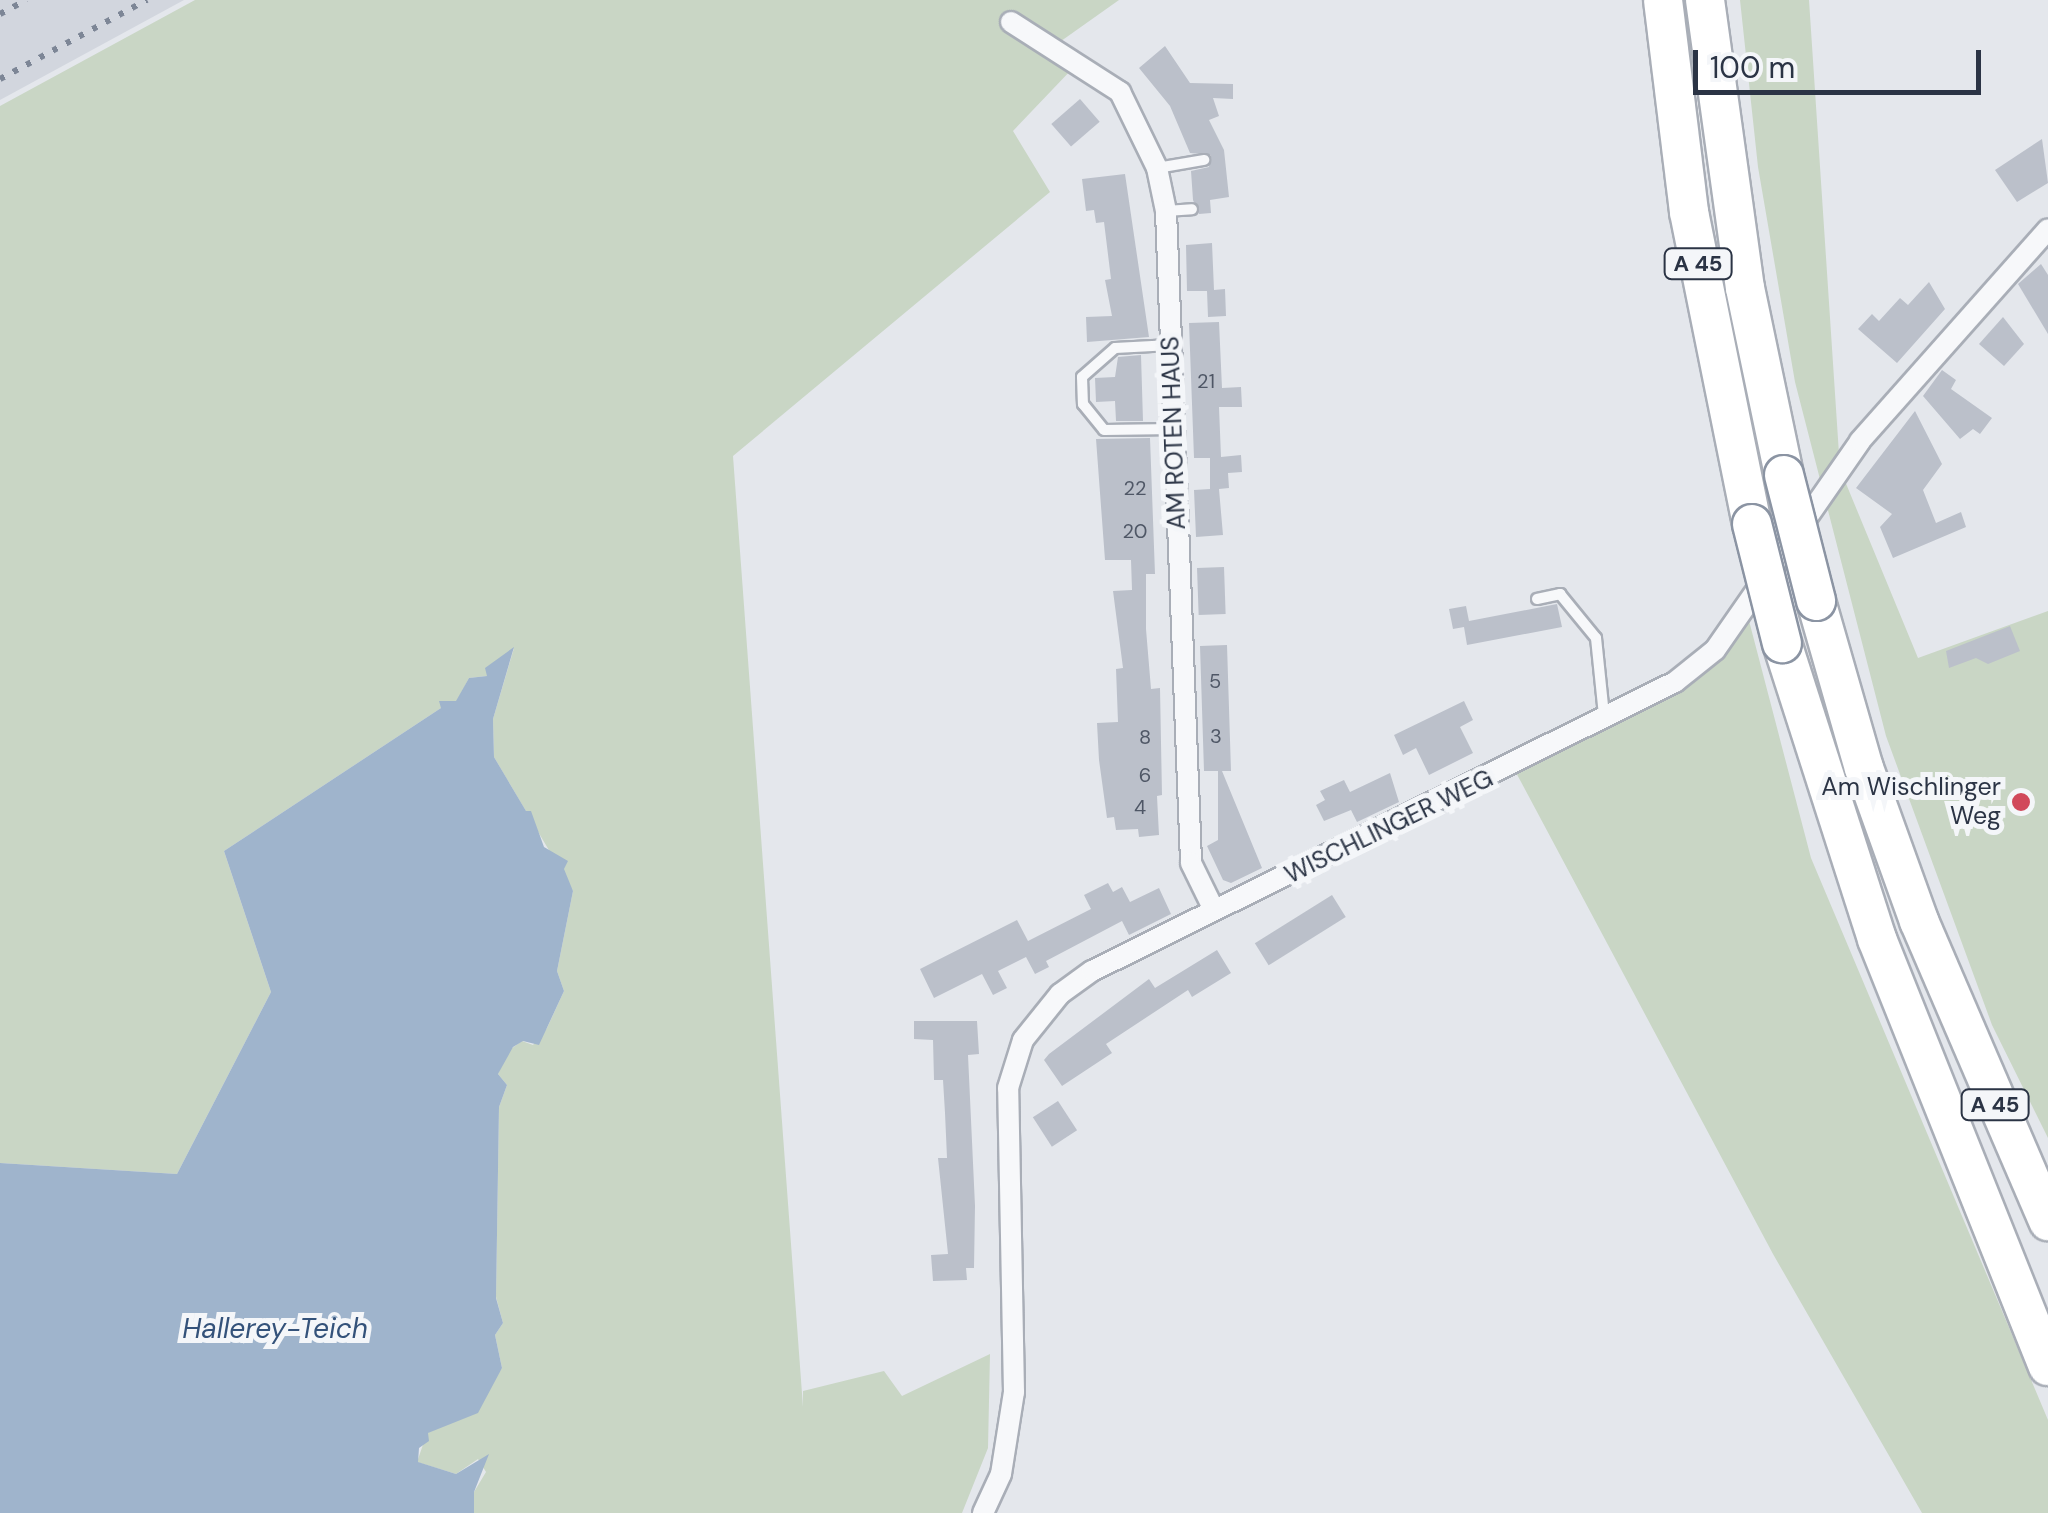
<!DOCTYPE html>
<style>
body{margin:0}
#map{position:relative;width:2048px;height:1513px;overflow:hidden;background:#e4e7ec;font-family:"DM Sans",sans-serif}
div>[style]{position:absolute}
.built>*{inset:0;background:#d2d6de}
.green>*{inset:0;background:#c9d6c5}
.water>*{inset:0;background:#9fb4cc}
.building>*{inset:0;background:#bbc0ca;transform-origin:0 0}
.roads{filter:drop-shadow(2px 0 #a9aeb7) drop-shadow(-2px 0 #a9aeb7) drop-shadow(0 2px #a9aeb7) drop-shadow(0 -2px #a9aeb7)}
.lane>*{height:10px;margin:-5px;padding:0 5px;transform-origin:5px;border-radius:5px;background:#f7f8fa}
.street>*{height:20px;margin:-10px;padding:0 10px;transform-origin:10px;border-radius:10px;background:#f7f8fa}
.highway>*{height:38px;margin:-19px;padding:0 19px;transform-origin:19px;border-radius:19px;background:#fff}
.rail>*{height:6px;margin-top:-3px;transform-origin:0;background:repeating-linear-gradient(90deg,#7d8696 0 5px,transparent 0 15px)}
.bridges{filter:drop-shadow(2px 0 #8b94a3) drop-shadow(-2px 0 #8b94a3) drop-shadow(0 2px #8b94a3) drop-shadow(0 -2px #8b94a3)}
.highway-bridge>*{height:38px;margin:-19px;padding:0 19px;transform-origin:19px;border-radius:19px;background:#fff}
.dots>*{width:28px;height:28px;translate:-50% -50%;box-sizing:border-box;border:5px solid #f4f6f9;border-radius:50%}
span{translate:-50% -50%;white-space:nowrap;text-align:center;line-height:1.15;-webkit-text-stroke:10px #f4f6f9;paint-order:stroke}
.number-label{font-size:20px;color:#4f5766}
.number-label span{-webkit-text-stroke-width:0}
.shield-label span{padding:2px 8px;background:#f4f6f9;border:2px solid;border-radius:8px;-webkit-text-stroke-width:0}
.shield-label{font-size:22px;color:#2b3445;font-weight:700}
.street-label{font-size:25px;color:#2b3445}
.poi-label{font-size:25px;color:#2b3445}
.right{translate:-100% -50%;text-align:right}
.water-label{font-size:28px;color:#34527a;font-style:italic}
.scale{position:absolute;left:1693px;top:50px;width:288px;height:45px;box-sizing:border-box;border:5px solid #2b3445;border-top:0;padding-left:12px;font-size:30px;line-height:35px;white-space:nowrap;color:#2b3445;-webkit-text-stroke:8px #f4f6f9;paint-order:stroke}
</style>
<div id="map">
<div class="built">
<i style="clip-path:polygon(0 0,184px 0,0 100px)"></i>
</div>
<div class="green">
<i style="clip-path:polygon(195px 0,1119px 0,1047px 51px,1073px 68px,1013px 131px,1050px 192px,733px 456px,803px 1407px,803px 1391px,884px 1371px,902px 1396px,990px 1354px,988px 1448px,962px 1513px,474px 1513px,474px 1492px,486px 1472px,478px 1459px,456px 1474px,417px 1462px,427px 1433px,469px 1414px,502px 1368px,495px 1335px,503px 1323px,496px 1297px,499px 1107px,507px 1085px,498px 1074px,508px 1051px,522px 1041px,533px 1045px,547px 1028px,564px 991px,557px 971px,573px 891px,494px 757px,493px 719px,514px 648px,487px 676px,469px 678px,457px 701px,442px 701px,441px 708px,224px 851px,271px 992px,177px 1174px,0 1163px,0 106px)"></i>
<i style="clip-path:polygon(1740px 0,1809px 0,1840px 469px,1918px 658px,2048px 611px,2048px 1138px,1992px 1025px,1886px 736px,1795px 382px,1758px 167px)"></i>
<i style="clip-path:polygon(1747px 613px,1811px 858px,2048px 1420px,2048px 1513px,1922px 1513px,1773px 1254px,1513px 767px,1631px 708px)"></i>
</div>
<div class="water">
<i style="clip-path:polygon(514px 647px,493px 719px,494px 757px,526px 811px,531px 811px,544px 847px,568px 861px,564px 869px,573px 891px,557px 971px,564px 991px,539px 1045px,523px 1041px,513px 1047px,498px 1074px,507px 1085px,499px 1107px,496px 1298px,503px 1323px,495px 1335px,502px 1368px,478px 1413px,428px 1433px,429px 1441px,419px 1448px,418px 1462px,456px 1474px,489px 1454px,474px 1492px,474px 1513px,0 1513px,0 1163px,177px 1174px,271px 992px,224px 851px,441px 708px,439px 701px,456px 701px,469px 678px,487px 676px,485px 668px)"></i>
</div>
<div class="building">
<i style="clip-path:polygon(1165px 46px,1190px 83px,1233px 84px,1233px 99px,1213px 98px,1219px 116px,1209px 120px,1224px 150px,1229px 197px,1210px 200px,1211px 213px,1199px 214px,1193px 200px,1191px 171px,1209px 167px,1211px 155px,1190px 153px,1170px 106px,1139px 68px)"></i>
<i style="left:1080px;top:99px;width:30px;height:38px;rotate:49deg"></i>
<i style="clip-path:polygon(2042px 139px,2048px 183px,2017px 202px,1995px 170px)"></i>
<i style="clip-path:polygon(1125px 174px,1149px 337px,1087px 342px,1086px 317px,1112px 316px,1105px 280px,1111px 279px,1104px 222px,1096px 223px,1094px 210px,1086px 211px,1082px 179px)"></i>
<i style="clip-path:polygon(1212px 243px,1214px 290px,1225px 289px,1226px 316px,1208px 317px,1207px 291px,1187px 291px,1186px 245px)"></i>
<i style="clip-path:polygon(2041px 264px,2048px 275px,2048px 334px,2018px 284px)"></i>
<i style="clip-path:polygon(1929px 282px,1945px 309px,1897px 363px,1858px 329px,1872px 314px,1879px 321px,1900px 298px,1908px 305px)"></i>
<i style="clip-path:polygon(2003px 317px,2024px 344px,2004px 366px,1979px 344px)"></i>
<i style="clip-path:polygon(1219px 322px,1222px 388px,1241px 387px,1242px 407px,1219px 407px,1221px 457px,1241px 455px,1242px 472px,1228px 473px,1229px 488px,1219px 489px,1223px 535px,1196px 537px,1194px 490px,1210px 489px,1210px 458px,1194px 458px,1189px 323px)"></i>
<i style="clip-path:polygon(1141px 355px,1143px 421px,1116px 421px,1115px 401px,1096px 402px,1095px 378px,1115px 377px,1118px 357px)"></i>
<i style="clip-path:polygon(1942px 370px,1956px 380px,1951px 389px,1992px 418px,1980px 434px,1973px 429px,1960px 439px,1923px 396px)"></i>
<i style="clip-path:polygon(1915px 411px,1942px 464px,1923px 490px,1936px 523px,1961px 512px,1966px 527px,1893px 558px,1880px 527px,1892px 514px,1856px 488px)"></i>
<i style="clip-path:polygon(1150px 438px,1155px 574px,1146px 574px,1146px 629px,1151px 689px,1160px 688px,1162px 795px,1157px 796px,1159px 835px,1139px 837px,1138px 829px,1116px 830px,1114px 817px,1107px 818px,1099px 760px,1097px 723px,1118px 722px,1116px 669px,1123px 668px,1113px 591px,1132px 590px,1131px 560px,1105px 560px,1096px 439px)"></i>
<i style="left:1224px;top:567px;width:47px;height:27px;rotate:88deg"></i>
<i style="clip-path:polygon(1557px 604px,1562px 627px,1467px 645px,1464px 627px,1453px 629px,1449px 609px,1466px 606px,1469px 621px)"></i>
<i style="clip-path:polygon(2010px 626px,2020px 651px,1988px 664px,1976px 658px,1949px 668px,1946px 651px)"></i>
<i style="clip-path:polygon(1227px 645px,1231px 771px,1222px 771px,1262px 868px,1231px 883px,1223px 880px,1207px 846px,1218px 840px,1218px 771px,1204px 771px,1200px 646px)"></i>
<i style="clip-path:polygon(1464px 701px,1473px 720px,1460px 727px,1473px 753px,1429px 775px,1416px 748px,1403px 755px,1394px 735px)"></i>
<i style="clip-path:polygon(1390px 773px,1399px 802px,1357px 822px,1351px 810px,1324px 821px,1316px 805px,1325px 800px,1320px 791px,1344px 780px,1350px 792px)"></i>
<i style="clip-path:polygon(1108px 883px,1113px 892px,1122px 887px,1130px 902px,1159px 888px,1171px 914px,1129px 935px,1122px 921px,1046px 961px,1049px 967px,1035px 974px,1026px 957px,998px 971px,1007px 988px,993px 995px,982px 974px,934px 998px,920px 969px,1017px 920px,1028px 941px,1091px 909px,1084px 895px)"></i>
<i style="left:1332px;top:895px;width:26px;height:91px;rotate:58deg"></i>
<i style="clip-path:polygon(1217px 950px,1231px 973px,1192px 997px,1188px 990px,1106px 1044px,1112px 1053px,1062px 1086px,1044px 1060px,1049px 1054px,1149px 979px,1155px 988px)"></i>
<i style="clip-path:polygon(914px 1021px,977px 1021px,979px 1054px,968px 1055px,975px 1206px,974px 1268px,966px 1268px,967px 1280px,933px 1281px,931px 1255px,948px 1254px,938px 1158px,947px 1158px,945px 1113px,943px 1080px,934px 1080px,933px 1040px,914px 1039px)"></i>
<i style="left:1058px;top:1101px;width:35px;height:30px;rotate:57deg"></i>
</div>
<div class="roads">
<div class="lane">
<i style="left:1157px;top:168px;width:48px;rotate:-9.7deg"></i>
<i style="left:1166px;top:211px;width:26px;rotate:-4deg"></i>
<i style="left:1171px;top:345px;width:56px;rotate:176.9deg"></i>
<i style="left:1115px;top:348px;width:44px;rotate:138.7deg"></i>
<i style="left:1082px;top:377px;width:27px;rotate:88deg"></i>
<i style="left:1083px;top:404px;width:33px;rotate:51deg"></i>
<i style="left:1104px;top:430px;width:70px;rotate:-0.8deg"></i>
<i style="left:1537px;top:599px;width:24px;rotate:-12deg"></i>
<i style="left:1560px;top:594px;width:57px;rotate:50.7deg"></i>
<i style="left:1596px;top:638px;width:77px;rotate:84.1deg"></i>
</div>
<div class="street">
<i style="left:1011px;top:22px;width:130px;rotate:32.7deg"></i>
<i style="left:1120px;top:92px;width:85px;rotate:64deg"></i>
<i style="left:1157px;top:168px;width:44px;rotate:78.2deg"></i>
<i style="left:1166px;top:211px;width:652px;rotate:87.8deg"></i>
<i style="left:1191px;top:863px;width:52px;rotate:63.9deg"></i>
<i style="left:983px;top:1513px;width:43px;rotate:-65.2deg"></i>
<i style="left:1001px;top:1474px;width:83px;rotate:-81deg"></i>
<i style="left:1014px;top:1392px;width:304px;rotate:-91.1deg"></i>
<i style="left:1008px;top:1088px;width:50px;rotate:-72.6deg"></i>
<i style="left:1023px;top:1040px;width:59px;rotate:-51.2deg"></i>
<i style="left:1060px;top:994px;width:39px;rotate:-36deg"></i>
<i style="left:1092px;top:971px;width:651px;rotate:-26.37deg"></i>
<i style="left:1675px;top:682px;width:51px;rotate:-38.7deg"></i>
<i style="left:1715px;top:650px;width:254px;rotate:-55.2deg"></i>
<i style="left:1860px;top:441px;width:283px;rotate:-48.4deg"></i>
</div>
<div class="highway">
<i style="left:1663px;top:0;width:214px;rotate:83deg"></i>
<i style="left:1689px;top:212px;width:318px;rotate:78.6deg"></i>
<i style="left:1705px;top:0;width:291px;rotate:82.1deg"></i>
<i style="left:1745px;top:288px;width:191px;rotate:78.2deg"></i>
<i style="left:1816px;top:601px;width:174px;rotate:74deg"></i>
<i style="left:1864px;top:768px;width:163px;rotate:70.2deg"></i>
<i style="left:1919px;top:921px;width:327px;rotate:66.7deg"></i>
<i style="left:1782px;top:643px;width:311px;rotate:72.2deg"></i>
<i style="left:1877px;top:939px;width:460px;rotate:68.2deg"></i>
</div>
</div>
<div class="rail">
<i style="left:0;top:14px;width:30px;rotate:-28deg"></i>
<i style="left:0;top:79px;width:167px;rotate:-28.3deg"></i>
</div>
<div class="bridges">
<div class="highway-bridge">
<i style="left:1784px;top:475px;width:130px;rotate:75.7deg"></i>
<i style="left:1752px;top:524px;width:123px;rotate:75.9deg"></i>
</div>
</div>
<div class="dots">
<i style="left:2021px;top:802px;background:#d1495b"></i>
</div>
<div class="number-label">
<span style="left:1206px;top:381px">21</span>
<span style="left:1135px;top:488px">22</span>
<span style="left:1135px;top:531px">20</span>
<span style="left:1215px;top:681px">5</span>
<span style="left:1216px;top:736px">3</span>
<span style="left:1145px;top:737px">8</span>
<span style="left:1145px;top:775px">6</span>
<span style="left:1140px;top:807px">4</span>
</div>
<div class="shield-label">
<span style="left:1698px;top:264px">A 45</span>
<span style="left:1995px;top:1105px">A 45</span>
</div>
<div class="street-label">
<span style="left:1174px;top:433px;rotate:-92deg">AM ROTEN HAUS</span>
<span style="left:1389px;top:827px;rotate:-26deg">WISCHLINGER WEG</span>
</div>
<div class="poi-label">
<span class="right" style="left:2001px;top:802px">Am Wischlinger<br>Weg</span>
</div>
<div class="water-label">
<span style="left:275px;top:1329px">Hallerey-Teich</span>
</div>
<div class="scale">100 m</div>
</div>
